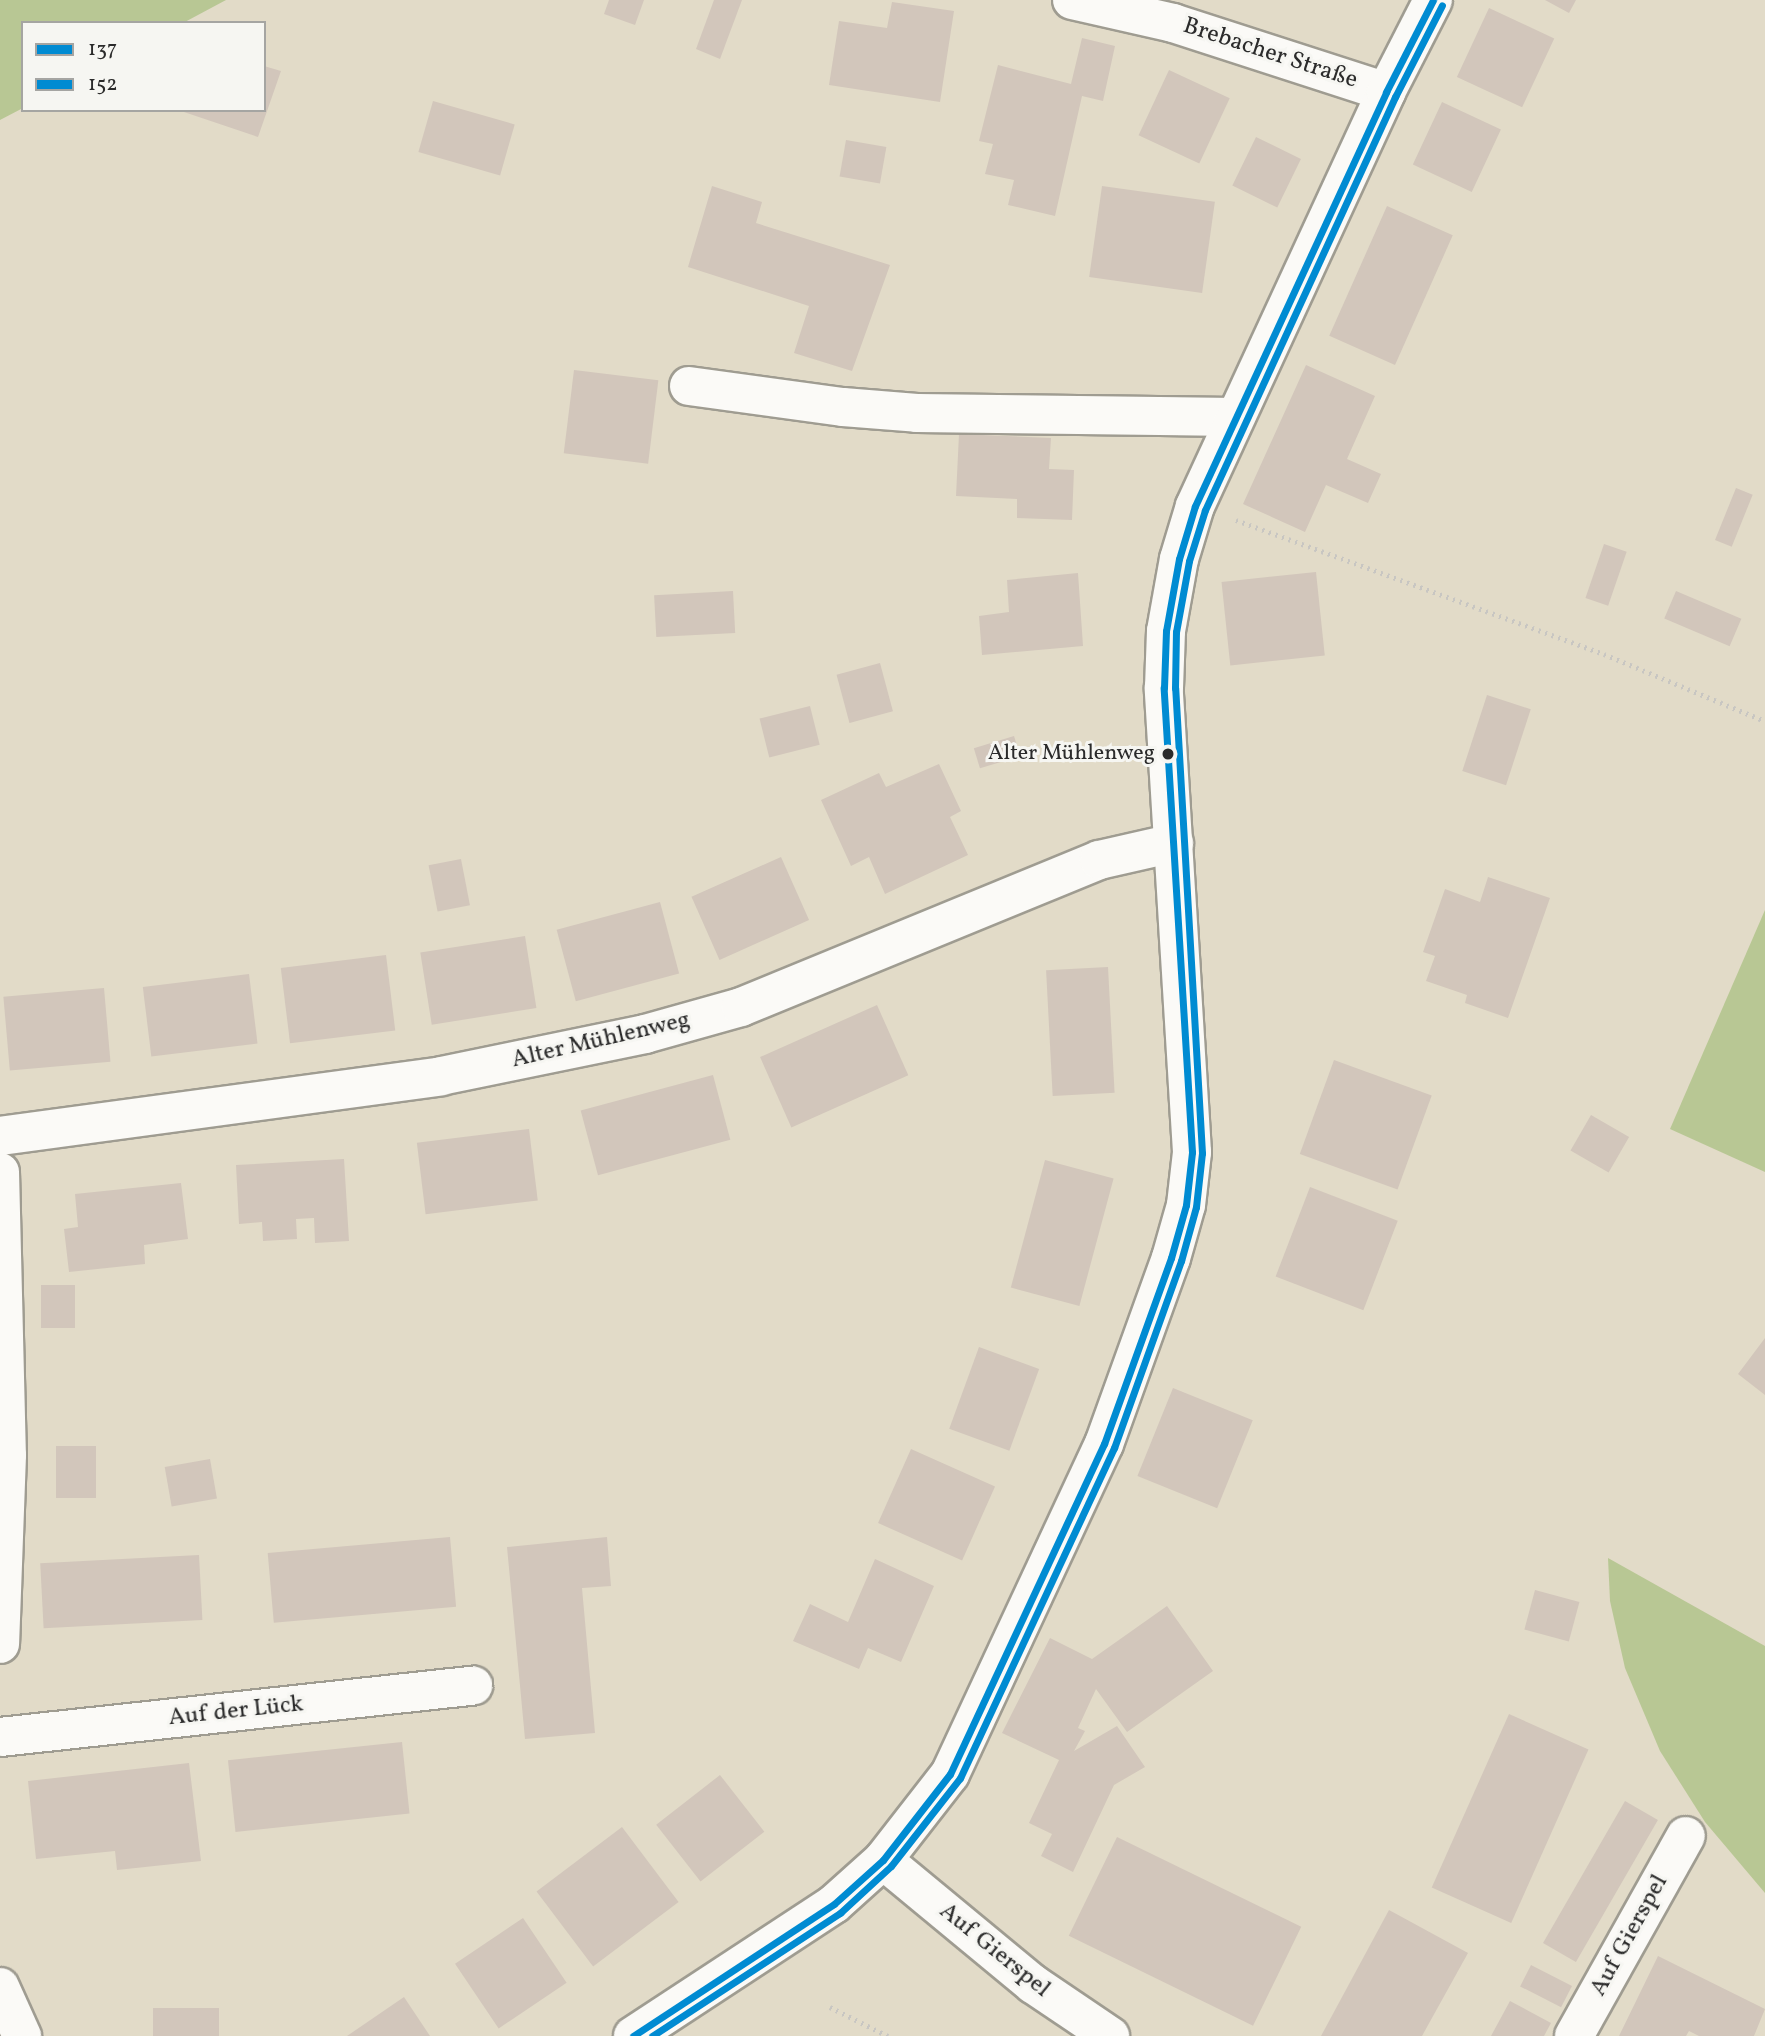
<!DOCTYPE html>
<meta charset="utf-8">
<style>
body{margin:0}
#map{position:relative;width:1765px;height:2036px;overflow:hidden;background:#e2dbc8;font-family:Vollkorn,serif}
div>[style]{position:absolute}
.forest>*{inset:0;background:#b8c794}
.building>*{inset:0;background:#d2c6bb;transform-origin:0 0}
.path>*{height:4.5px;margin-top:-2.25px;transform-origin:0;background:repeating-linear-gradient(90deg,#c8c6c2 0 2px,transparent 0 7px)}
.roads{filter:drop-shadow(2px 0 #9f9c91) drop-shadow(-2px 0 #9f9c91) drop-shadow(0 2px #9f9c91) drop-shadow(0 -2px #9f9c91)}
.minor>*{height:38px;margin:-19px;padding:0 19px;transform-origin:19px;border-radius:19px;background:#fbfaf7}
.bus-1>*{height:7px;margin:-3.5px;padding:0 3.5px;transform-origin:3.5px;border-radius:3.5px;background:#008bd2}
.bus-2>*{height:7px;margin:-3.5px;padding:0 3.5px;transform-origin:3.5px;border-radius:3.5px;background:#008bd2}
.dots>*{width:19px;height:19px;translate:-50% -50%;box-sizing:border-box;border:4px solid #f6f6f2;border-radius:50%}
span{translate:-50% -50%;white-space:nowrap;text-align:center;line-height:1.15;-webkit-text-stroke:6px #f6f6f2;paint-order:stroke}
.bus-label{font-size:22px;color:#2b2b2b}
.right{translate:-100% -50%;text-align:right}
.street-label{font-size:24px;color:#2b2b2b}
.legend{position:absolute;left:21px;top:21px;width:245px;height:91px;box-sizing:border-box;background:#f6f6f2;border:2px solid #a5a5a2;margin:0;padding:9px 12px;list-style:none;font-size:21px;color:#2b2b2b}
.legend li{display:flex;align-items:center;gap:14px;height:35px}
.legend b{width:35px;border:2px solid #a5a5a2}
</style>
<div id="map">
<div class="forest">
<i style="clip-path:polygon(0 0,226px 0,183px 23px,23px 23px,23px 108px,0 120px)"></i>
<i style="clip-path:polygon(1765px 910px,1765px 1172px,1670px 1129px)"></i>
<i style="clip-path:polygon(1608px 1558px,1765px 1646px,1765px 1893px,1705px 1822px,1660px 1751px,1625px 1668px,1610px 1601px)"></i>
</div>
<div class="building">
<i style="clip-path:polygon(609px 0,644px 0,635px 25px,604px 14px)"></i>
<i style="clip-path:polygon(714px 0,742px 0,720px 59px,696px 49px)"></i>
<i style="clip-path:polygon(1545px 0,1576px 0,1569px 13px)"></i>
<i style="clip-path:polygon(892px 2px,954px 11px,940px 102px,829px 85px,839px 21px,887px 28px)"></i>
<i style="left:1489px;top:8px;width:72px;height:76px;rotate:25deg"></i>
<i style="clip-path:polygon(1082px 38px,1115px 46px,1103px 101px,1082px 96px,1055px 216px,1008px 205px,1014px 180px,985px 174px,993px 144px,979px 141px,998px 65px,1071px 84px)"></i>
<i style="clip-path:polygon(264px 66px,281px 71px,258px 137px,181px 111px,264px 110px)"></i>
<i style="left:1169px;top:70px;width:67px;height:72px;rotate:25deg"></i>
<i style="left:433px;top:101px;width:85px;height:53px;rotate:16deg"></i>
<i style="left:1442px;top:102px;width:65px;height:69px;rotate:25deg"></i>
<i style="left:1256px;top:137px;width:50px;height:54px;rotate:26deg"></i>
<i style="left:846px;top:140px;width:41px;height:37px;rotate:10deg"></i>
<i style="clip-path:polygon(712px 186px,762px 202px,756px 223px,890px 265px,852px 371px,794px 353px,809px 306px,688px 267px)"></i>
<i style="left:1102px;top:186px;width:114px;height:92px;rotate:8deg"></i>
<i style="left:1387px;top:206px;width:72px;height:142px;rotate:24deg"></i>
<i style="clip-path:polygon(1306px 365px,1375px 396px,1347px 459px,1381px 474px,1368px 503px,1326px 485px,1305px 532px,1243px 504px)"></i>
<i style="left:574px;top:370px;width:85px;height:84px;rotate:7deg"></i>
<i style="clip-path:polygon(959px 434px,1051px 438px,1049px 469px,1074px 470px,1072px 520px,1017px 518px,1017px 499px,956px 496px)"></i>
<i style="left:1736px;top:488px;width:18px;height:56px;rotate:22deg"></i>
<i style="left:1604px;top:544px;width:24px;height:57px;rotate:19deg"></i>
<i style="left:1316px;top:572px;width:84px;height:95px;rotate:84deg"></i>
<i style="clip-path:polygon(1078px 573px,1083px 646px,982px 655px,979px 616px,1009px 612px,1007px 580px)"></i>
<i style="left:733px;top:591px;width:42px;height:79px;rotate:87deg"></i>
<i style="left:1676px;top:591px;width:71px;height:30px;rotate:23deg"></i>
<i style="left:880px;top:663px;width:50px;height:45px;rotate:75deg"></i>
<i style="left:1487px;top:695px;width:46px;height:80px;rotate:18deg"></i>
<i style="left:810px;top:706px;width:40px;height:52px;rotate:76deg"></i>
<i style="left:1014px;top:736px;width:21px;height:42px;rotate:73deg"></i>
<i style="clip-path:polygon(939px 764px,961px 811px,950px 817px,968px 855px,885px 894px,869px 857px,851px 866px,821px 800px,879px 773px,886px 787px)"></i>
<i style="left:781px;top:857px;width:69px;height:98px;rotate:66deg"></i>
<i style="left:461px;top:859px;width:47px;height:33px;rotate:79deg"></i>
<i style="clip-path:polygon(1488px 877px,1550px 898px,1508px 1018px,1465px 1003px,1467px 995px,1426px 981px,1435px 956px,1423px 952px,1445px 889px,1480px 902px)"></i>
<i style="left:660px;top:902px;width:74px;height:107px;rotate:75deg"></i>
<i style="left:525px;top:936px;width:73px;height:106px;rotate:81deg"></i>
<i style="left:386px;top:955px;width:76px;height:106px;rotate:83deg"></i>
<i style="left:1108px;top:967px;width:126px;height:62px;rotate:87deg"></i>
<i style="left:249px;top:974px;width:70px;height:107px;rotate:83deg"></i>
<i style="left:104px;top:988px;width:74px;height:101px;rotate:85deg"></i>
<i style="left:877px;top:1005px;width:77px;height:128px;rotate:66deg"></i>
<i style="left:1334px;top:1060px;width:104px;height:100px;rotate:20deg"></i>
<i style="left:713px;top:1075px;width:67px;height:137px;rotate:75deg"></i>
<i style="left:1591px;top:1115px;width:44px;height:41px;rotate:30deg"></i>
<i style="left:529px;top:1129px;width:72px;height:113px;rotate:83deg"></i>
<i style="clip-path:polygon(344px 1159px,349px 1241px,315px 1243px,314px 1218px,296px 1219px,297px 1239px,263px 1241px,262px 1222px,239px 1224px,236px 1165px)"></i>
<i style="left:1045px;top:1160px;width:71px;height:132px;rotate:15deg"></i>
<i style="clip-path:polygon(181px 1183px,188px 1239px,144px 1245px,145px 1264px,69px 1272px,64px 1229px,78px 1227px,75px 1194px)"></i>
<i style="left:1310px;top:1187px;width:94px;height:96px;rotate:21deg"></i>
<i style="left:41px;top:1285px;width:34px;height:43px"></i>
<i style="clip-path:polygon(1765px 1338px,1765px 1395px,1738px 1374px)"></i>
<i style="left:979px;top:1347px;width:64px;height:87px;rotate:20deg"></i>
<i style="left:1173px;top:1388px;width:86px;height:95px;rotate:22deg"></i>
<i style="left:56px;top:1446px;width:40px;height:52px"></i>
<i style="left:911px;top:1449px;width:92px;height:81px;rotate:24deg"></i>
<i style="left:210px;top:1459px;width:40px;height:46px;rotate:80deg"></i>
<i style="left:450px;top:1537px;width:70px;height:183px;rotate:85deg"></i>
<i style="clip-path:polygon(607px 1537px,611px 1586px,582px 1588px,595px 1733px,525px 1739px,507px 1547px)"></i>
<i style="left:199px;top:1555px;width:65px;height:159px;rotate:87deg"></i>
<i style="clip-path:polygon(875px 1559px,934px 1586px,901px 1662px,868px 1648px,859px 1669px,793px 1641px,810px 1604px,848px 1622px)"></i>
<i style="left:1535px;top:1590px;width:46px;height:41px;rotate:15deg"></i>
<i style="clip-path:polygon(1167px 1606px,1213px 1671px,1127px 1732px,1096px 1689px,1078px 1728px,1085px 1731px,1074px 1751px,1117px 1726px,1145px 1767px,1114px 1785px,1073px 1872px,1041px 1856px,1052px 1834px,1029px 1823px,1059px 1760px,1002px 1733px,1050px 1638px,1092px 1659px)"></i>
<i style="left:1509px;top:1714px;width:87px;height:190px;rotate:24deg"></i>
<i style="left:402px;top:1742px;width:72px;height:175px;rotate:84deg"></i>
<i style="clip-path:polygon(189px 1763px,201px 1861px,117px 1870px,115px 1851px,36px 1859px,28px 1781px)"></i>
<i style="left:720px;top:1775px;width:72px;height:81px;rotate:52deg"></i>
<i style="left:1625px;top:1801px;width:38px;height:164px;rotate:30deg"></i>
<i style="left:622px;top:1827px;width:94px;height:107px;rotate:53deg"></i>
<i style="left:1117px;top:1837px;width:205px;height:110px;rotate:26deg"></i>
<i style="clip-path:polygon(1389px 1910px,1468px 1953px,1422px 2036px,1321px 2036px)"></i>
<i style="left:523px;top:1918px;width:78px;height:82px;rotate:56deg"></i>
<i style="clip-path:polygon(1658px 1956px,1765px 2009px,1754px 2036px,1699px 2036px,1689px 2031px,1686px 2036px,1619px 2036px)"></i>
<i style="left:1531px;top:1965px;width:46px;height:24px;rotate:27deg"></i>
<i style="clip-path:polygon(404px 1997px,430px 2036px,347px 2036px)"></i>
<i style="clip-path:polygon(1510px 2001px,1551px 2023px,1544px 2036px,1491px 2036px)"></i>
<i style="left:153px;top:2008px;width:66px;height:28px"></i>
</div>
<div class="path">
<i style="left:1236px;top:520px;width:392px;rotate:20deg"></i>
<i style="left:1604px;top:654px;width:174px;rotate:22.6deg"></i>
<i style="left:830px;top:2007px;width:65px;rotate:26.6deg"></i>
</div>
<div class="roads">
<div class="minor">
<i style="left:1072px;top:0;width:104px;rotate:12.8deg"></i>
<i style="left:1173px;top:23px;width:224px;rotate:17.9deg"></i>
<i style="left:689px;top:386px;width:155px;rotate:7.8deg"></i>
<i style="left:843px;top:407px;width:74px;rotate:4.6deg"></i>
<i style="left:917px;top:413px;width:318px;rotate:0.7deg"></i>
<i style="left:0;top:1136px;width:445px;rotate:-7.7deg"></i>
<i style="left:441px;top:1076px;width:208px;rotate:-11.6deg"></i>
<i style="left:645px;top:1034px;width:100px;rotate:-15.7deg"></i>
<i style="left:741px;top:1007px;width:387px;rotate:-22.3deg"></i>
<i style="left:1099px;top:860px;width:77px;rotate:-12.8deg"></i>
<i style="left:0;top:1172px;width:283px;rotate:88.6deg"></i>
<i style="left:7px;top:1455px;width:189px;rotate:92.1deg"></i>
<i style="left:0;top:1737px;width:476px;rotate:-6.2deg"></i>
<i style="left:883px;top:1860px;width:195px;rotate:39.6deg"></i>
<i style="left:1033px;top:1984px;width:93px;rotate:34deg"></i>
<i style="left:0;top:1987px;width:54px;rotate:65.8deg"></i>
<i style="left:633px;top:2036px;width:240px;rotate:-33.3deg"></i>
<i style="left:834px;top:1904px;width:66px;rotate:-41.9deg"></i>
<i style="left:883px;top:1860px;width:109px;rotate:-52.1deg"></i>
<i style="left:950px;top:1774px;width:364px;rotate:-65deg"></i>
<i style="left:1104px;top:1444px;width:198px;rotate:-70.2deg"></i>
<i style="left:1171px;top:1258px;width:55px;rotate:-74.2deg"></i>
<i style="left:1186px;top:1205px;width:53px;rotate:-83.5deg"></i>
<i style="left:1192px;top:1152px;width:465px;rotate:-93.5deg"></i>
<i style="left:1164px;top:688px;width:57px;rotate:-88deg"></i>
<i style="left:1166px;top:631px;width:73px;rotate:-79.8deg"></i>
<i style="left:1179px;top:559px;width:55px;rotate:-73.2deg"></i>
<i style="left:1195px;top:506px;width:456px;rotate:-65.2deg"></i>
<i style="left:1386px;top:92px;width:103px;rotate:-62.9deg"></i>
<i style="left:1574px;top:2036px;width:229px;rotate:-60.8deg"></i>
</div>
</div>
<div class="bus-1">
<i style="left:633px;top:2036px;width:240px;rotate:-33.3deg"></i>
<i style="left:834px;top:1904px;width:66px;rotate:-41.9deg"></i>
<i style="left:883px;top:1860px;width:109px;rotate:-52.1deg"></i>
<i style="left:950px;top:1774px;width:364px;rotate:-65deg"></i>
<i style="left:1104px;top:1444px;width:198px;rotate:-70.2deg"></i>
<i style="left:1171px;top:1258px;width:55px;rotate:-74.2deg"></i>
<i style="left:1186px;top:1205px;width:53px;rotate:-83.5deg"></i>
<i style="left:1192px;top:1152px;width:465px;rotate:-93.5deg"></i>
<i style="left:1164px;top:688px;width:57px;rotate:-88deg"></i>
<i style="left:1166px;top:631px;width:73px;rotate:-79.8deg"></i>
<i style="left:1179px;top:559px;width:55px;rotate:-73.2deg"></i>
<i style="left:1195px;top:506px;width:456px;rotate:-65.2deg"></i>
<i style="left:1386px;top:92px;width:103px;rotate:-62.9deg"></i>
</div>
<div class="bus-2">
<i style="left:652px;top:2036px;width:225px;rotate:-33.2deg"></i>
<i style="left:840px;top:1913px;width:69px;rotate:-42.7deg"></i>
<i style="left:891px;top:1866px;width:112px;rotate:-51.9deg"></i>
<i style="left:960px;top:1778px;width:364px;rotate:-65deg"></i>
<i style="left:1114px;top:1448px;width:199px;rotate:-70.3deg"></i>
<i style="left:1181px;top:1261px;width:56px;rotate:-74.5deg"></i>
<i style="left:1196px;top:1207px;width:54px;rotate:-83.7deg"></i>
<i style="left:1202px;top:1153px;width:466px;rotate:-93.3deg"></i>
<i style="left:1175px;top:688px;width:56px;rotate:-89deg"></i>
<i style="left:1176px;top:632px;width:72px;rotate:-79.6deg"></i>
<i style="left:1189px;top:561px;width:53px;rotate:-72.6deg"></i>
<i style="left:1205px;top:510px;width:455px;rotate:-65.3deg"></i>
<i style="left:1395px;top:97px;width:103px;rotate:-62.9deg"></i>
</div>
<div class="dots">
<i style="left:1168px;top:754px;background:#2b2b2b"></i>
</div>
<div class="bus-label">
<span class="right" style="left:1155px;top:754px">Alter Mühlenweg</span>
</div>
<div class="street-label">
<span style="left:1270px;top:54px;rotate:18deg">Brebacher Straße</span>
<span style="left:601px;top:1041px;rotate:-13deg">Alter Mühlenweg</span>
<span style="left:236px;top:1712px;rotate:-6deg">Auf der Lück</span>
<span style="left:1630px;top:1936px;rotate:-61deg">Auf Gierspel</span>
<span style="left:994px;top:1951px;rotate:39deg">Auf Gierspel</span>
</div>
<ul class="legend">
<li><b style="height:9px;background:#008bd2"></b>137</li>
<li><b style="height:9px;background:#008bd2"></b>152</li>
</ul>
</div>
